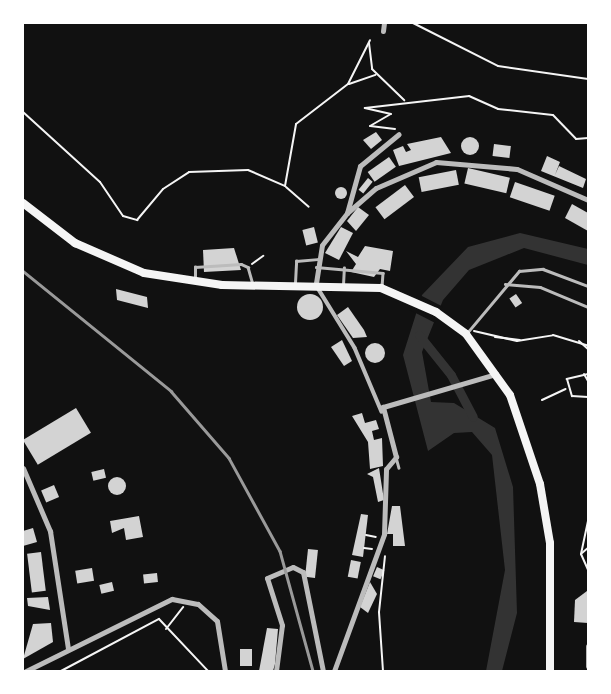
<!DOCTYPE html>
<style>
body{margin:0}
#map{position:relative;width:611px;height:694px;overflow:hidden;background:#111;font-family:Signika,sans-serif}
div>[style]{position:absolute}
.water>*{inset:0;background:#333}
.pier>*{inset:0;background:#111;transform-origin:0 0}
.canal>*{height:9px;margin:-4.5px;padding:0 4.5px;transform-origin:4.5px;border-radius:4.5px;background:#333}
.building>*{inset:0;background:#d3d3d3;transform-origin:0 0}
.round{border-radius:50%}
.path>*{height:2px;margin:-1px;padding:0 1px;transform-origin:1px;border-radius:1px;background:#f5f5f5}
.service>*{height:2.5px;margin:-1.25px;padding:0 1.25px;transform-origin:1.25px;border-radius:1.25px;background:#bcbcbc}
.pedestrian>*{height:3.5px;margin:-1.75px;padding:0 1.75px;transform-origin:1.75px;border-radius:1.75px;background:#bcbcbc}
.minor>*{height:5px;margin:-2.5px;padding:0 2.5px;transform-origin:2.5px;border-radius:2.5px;background:#bcbcbc}
.primary>*{height:8px;margin:-4px;padding:0 4px;transform-origin:4px;border-radius:4px;background:#f5f5f5}
.rail>*{height:2.5px;margin:-1.25px;padding:0 1.25px;transform-origin:1.25px;border-radius:1.25px;background:#9a9a9a}
span{translate:-50% -50%;white-space:nowrap;text-align:center;line-height:1.15;-webkit-text-stroke:7px #fff;paint-order:stroke}
.frame{position:absolute;inset:0;border:24px solid #fff;pointer-events:none}
</style>
<div id="map">
<div class="water">
<i style="clip-path:polygon(520px 233px,588px 249px,588px 265px,524px 248px,469px 270px,443px 300px,422px 352px,431px 402px,454px 403px,495px 428px,513px 487px,517px 613px,502px 671px,486px 671px,505px 570px,492px 455px,472px 432px,454px 433px,428px 451px,403px 355px,422px 295px,468px 247px)"></i>
</div>
<div class="pier">
<i style="left:418px;top:294px;width:28px;height:18px;rotate:27deg"></i>
</div>
<div class="canal">
<i style="left:419px;top:335px;width:51px;rotate:51.3deg"></i>
<i style="left:451px;top:375px;width:47px;rotate:62.4deg"></i>
</div>
<div class="building">
<i style="clip-path:polygon(376px 132px,382px 140px,371px 149px,363px 140px)"></i>
<i style="clip-path:polygon(441px 137px,451px 153px,399px 166px,393px 150px,403px 146px,406px 152px,411px 150px,407px 144px)"></i>
<i class="round" style="left:461px;top:137px;width:18px;height:18px"></i>
<i style="left:494px;top:144px;width:17px;height:12px;rotate:7deg"></i>
<i style="clip-path:polygon(547px 156px,560px 162px,555px 175px,559px 166px,586px 179px,583px 188px,541px 171px)"></i>
<i style="left:389px;top:157px;width:12px;height:26px;rotate:55deg"></i>
<i style="left:468px;top:168px;width:43px;height:16px;rotate:13deg"></i>
<i style="left:456px;top:170px;width:15px;height:38px;rotate:79deg"></i>
<i style="left:368px;top:178px;width:6px;height:15px;rotate:39deg"></i>
<i style="left:515px;top:182px;width:42px;height:16px;rotate:19deg"></i>
<i style="left:405px;top:185px;width:15px;height:37px;rotate:53deg"></i>
<i class="round" style="left:335px;top:187px;width:12px;height:12px"></i>
<i style="clip-path:polygon(572px 204px,588px 213px,588px 231px,565px 218px)"></i>
<i style="clip-path:polygon(358px 207px,369px 215px,356px 231px,347px 221px)"></i>
<i style="left:314px;top:227px;width:16px;height:12px;rotate:76deg"></i>
<i style="clip-path:polygon(341px 227px,353px 233px,339px 260px,325px 253px)"></i>
<i style="clip-path:polygon(365px 246px,393px 251px,390px 271px,380px 269px,374px 277px,351px 272px,356px 264px,346px 251px,358px 257px)"></i>
<i style="clip-path:polygon(234px 248px,241px 270px,204px 272px,203px 250px)"></i>
<i style="clip-path:polygon(116px 289px,147px 297px,148px 308px,117px 300px)"></i>
<i class="round" style="left:297px;top:294px;width:26px;height:26px"></i>
<i style="left:516px;top:294px;width:11px;height:8px;rotate:56deg"></i>
<i style="clip-path:polygon(348px 307px,364px 330px,367px 337px,353px 338px,337px 315px)"></i>
<i style="clip-path:polygon(342px 340px,352px 361px,344px 366px,331px 347px)"></i>
<i class="round" style="left:365px;top:343px;width:20px;height:20px"></i>
<i style="left:76px;top:408px;width:29px;height:62px;rotate:59deg"></i>
<i style="clip-path:polygon(362px 413px,365px 423px,376px 420px,379px 429px,372px 431px,374px 440px,382px 438px,383px 466px,370px 469px,368px 442px,352px 416px)"></i>
<i style="clip-path:polygon(379px 468px,384px 500px,378px 502px,373px 477px,367px 474px)"></i>
<i style="left:104px;top:469px;width:9px;height:13px;rotate:77deg"></i>
<i class="round" style="left:108px;top:477px;width:18px;height:18px"></i>
<i style="left:54px;top:485px;width:13px;height:14px;rotate:67deg"></i>
<i style="clip-path:polygon(392px 506px,400px 506px,405px 546px,393px 546px,393px 534px,387px 534px)"></i>
<i style="clip-path:polygon(361px 514px,368px 515px,363px 557px,352px 555px)"></i>
<i style="clip-path:polygon(139px 516px,143px 537px,126px 540px,124px 528px,112px 533px,110px 521px)"></i>
<i style="clip-path:polygon(33px 528px,37px 542px,23px 546px,23px 531px)"></i>
<i style="left:308px;top:549px;width:10px;height:28px;rotate:6deg"></i>
<i style="left:41px;top:552px;width:39px;height:14px;rotate:83deg"></i>
<i style="left:351px;top:560px;width:10px;height:17px;rotate:11deg"></i>
<i style="left:377px;top:567px;width:8px;height:10px;rotate:23deg"></i>
<i style="left:92px;top:568px;width:13px;height:17px;rotate:81deg"></i>
<i style="left:157px;top:573px;width:9px;height:14px;rotate:84deg"></i>
<i style="left:112px;top:582px;width:9px;height:13px;rotate:77deg"></i>
<i style="clip-path:polygon(370px 582px,377px 594px,368px 613px,360px 607px)"></i>
<i style="clip-path:polygon(587px 591px,588px 623px,574px 622px,575px 600px)"></i>
<i style="clip-path:polygon(48px 597px,50px 610px,28px 606px,27px 598px)"></i>
<i style="clip-path:polygon(51px 623px,53px 642px,23px 659px,33px 624px)"></i>
<i style="clip-path:polygon(267px 628px,278px 629px,275px 664px,273px 671px,259px 671px)"></i>
<i style="left:240px;top:649px;width:12px;height:17px"></i>
</div>
<div class="path">
<i style="left:413px;top:23px;width:95px;rotate:26.8deg"></i>
<i style="left:498px;top:66px;width:91px;rotate:8.2deg"></i>
<i style="left:369px;top:43px;width:26px;rotate:83deg"></i>
<i style="left:372px;top:69px;width:45px;rotate:44.1deg"></i>
<i style="left:349px;top:84px;width:28px;rotate:-19deg"></i>
<i style="left:23px;top:112px;width:104px;rotate:42.3deg"></i>
<i style="left:100px;top:182px;width:41px;rotate:55.9deg"></i>
<i style="left:123px;top:216px;width:15px;rotate:16deg"></i>
<i style="left:137px;top:220px;width:40px;rotate:-50deg"></i>
<i style="left:163px;top:189px;width:31px;rotate:-33deg"></i>
<i style="left:189px;top:172px;width:59px;rotate:-1.9deg"></i>
<i style="left:248px;top:170px;width:40px;rotate:23.4deg"></i>
<i style="left:285px;top:186px;width:63px;rotate:-79.9deg"></i>
<i style="left:296px;top:124px;width:66px;rotate:-37.6deg"></i>
<i style="left:348px;top:84px;width:49px;rotate:-63.4deg"></i>
<i style="left:395px;top:129px;width:25px;rotate:-173deg"></i>
<i style="left:370px;top:126px;width:24px;rotate:-30deg"></i>
<i style="left:391px;top:114px;width:27px;rotate:-167deg"></i>
<i style="left:365px;top:108px;width:105px;rotate:-6.6deg"></i>
<i style="left:469px;top:96px;width:32px;rotate:24deg"></i>
<i style="left:498px;top:109px;width:55px;rotate:6.2deg"></i>
<i style="left:553px;top:115px;width:33px;rotate:46deg"></i>
<i style="left:576px;top:139px;width:12px;rotate:-5deg"></i>
<i style="left:286px;top:187px;width:30px;rotate:41deg"></i>
<i style="left:252px;top:264px;width:14px;rotate:-36deg"></i>
<i style="left:474px;top:331px;width:44px;rotate:13.1deg"></i>
<i style="left:517px;top:341px;width:36px;rotate:-9deg"></i>
<i style="left:553px;top:335px;width:37px;rotate:17deg"></i>
<i style="left:495px;top:337px;width:25px;rotate:7deg"></i>
<i style="left:579px;top:341px;width:12px;rotate:42deg"></i>
<i style="left:584px;top:374px;width:8px;rotate:60deg"></i>
<i style="left:588px;top:374px;width:22px;rotate:167deg"></i>
<i style="left:567px;top:379px;width:18px;rotate:74deg"></i>
<i style="left:572px;top:396px;width:16px;rotate:4deg"></i>
<i style="left:542px;top:400px;width:26px;rotate:-25deg"></i>
<i style="left:588px;top:521px;width:34px;rotate:102deg"></i>
<i style="left:581px;top:554px;width:17px;rotate:66deg"></i>
<i style="left:366px;top:535px;width:10px;rotate:11deg"></i>
<i style="left:364px;top:548px;width:8px;rotate:7deg"></i>
<i style="left:582px;top:553px;width:8px;rotate:-40deg"></i>
<i style="left:166px;top:629px;width:28px;rotate:-52deg"></i>
<i style="left:61px;top:671px;width:111px;rotate:-28deg"></i>
<i style="left:159px;top:619px;width:71px;rotate:46.7deg"></i>
<i style="left:383px;top:671px;width:59px;rotate:-93.9deg"></i>
<i style="left:379px;top:612px;width:56px;rotate:-83.9deg"></i>
</div>
<div class="service">
<i style="left:316px;top:267px;width:67px;rotate:5.1deg"></i>
<i style="left:383px;top:273px;width:13px;rotate:94deg"></i>
<i style="left:195px;top:279px;width:12px;rotate:-90deg"></i>
<i style="left:195px;top:267px;width:46px;rotate:-3.7deg"></i>
<i style="left:241px;top:264px;width:8px;rotate:23deg"></i>
<i style="left:248px;top:267px;width:18px;rotate:74deg"></i>
<i style="left:295px;top:283px;width:22px;rotate:-87deg"></i>
<i style="left:296px;top:261px;width:21px;rotate:-5deg"></i>
<i style="left:505px;top:284px;width:35px;rotate:5deg"></i>
<i style="left:540px;top:287px;width:52px;rotate:22.6deg"></i>
<i style="left:343px;top:285px;width:17px;rotate:-87deg"></i>
<i style="left:467px;top:333px;width:81px;rotate:-50deg"></i>
<i style="left:519px;top:271px;width:24px;rotate:-5deg"></i>
<i style="left:543px;top:269px;width:48px;rotate:20.7deg"></i>
<i style="left:396px;top:457px;width:11px;rotate:75deg"></i>
</div>
<div class="pedestrian">
<i style="left:318px;top:288px;width:70px;rotate:58.3deg"></i>
<i style="left:355px;top:348px;width:69px;rotate:67.1deg"></i>
</div>
<div class="minor">
<i style="left:383px;top:31px;width:8px;rotate:-83deg"></i>
<i style="left:347px;top:213px;width:49px;rotate:-74.5deg"></i>
<i style="left:360px;top:166px;width:50px;rotate:-39.4deg"></i>
<i style="left:316px;top:283px;width:38px;rotate:-81deg"></i>
<i style="left:322px;top:245px;width:41px;rotate:-52deg"></i>
<i style="left:347px;top:213px;width:38px;rotate:-41deg"></i>
<i style="left:376px;top:188px;width:65px;rotate:-23.4deg"></i>
<i style="left:436px;top:162px;width:81px;rotate:4.9deg"></i>
<i style="left:517px;top:169px;width:77px;rotate:23.6deg"></i>
<i style="left:23px;top:468px;width:69px;rotate:66.8deg"></i>
<i style="left:50px;top:531px;width:119px;rotate:81.3deg"></i>
<i style="left:588px;top:646px;width:20px;rotate:90deg"></i>
<i style="left:26px;top:671px;width:163px;rotate:-26.3deg"></i>
<i style="left:172px;top:599px;width:26px;rotate:11deg"></i>
<i style="left:198px;top:604px;width:25px;rotate:42deg"></i>
<i style="left:217px;top:621px;width:51px;rotate:80.9deg"></i>
<i style="left:276px;top:671px;width:46px;rotate:-82.6deg"></i>
<i style="left:282px;top:625px;width:49px;rotate:-107.7deg"></i>
<i style="left:267px;top:578px;width:28px;rotate:-23deg"></i>
<i style="left:293px;top:567px;width:11px;rotate:27deg"></i>
<i style="left:303px;top:572px;width:101px;rotate:78.6deg"></i>
<i style="left:334px;top:671px;width:146px;rotate:-69.9deg"></i>
<i style="left:384px;top:534px;width:65px;rotate:-88.2deg"></i>
<i style="left:386px;top:469px;width:16px;rotate:-50deg"></i>
<i style="left:396px;top:457px;width:52px;rotate:-104.6deg"></i>
<i style="left:383px;top:407px;width:118px;rotate:-16.3deg"></i>
</div>
<div class="primary">
<i style="left:23px;top:203px;width:66px;rotate:37.6deg"></i>
<i style="left:75px;top:243px;width:75px;rotate:23.5deg"></i>
<i style="left:144px;top:273px;width:79px;rotate:8.7deg"></i>
<i style="left:222px;top:285px;width:159px;rotate:1.1deg"></i>
<i style="left:381px;top:288px;width:60px;rotate:23.6deg"></i>
<i style="left:436px;top:312px;width:37px;rotate:36deg"></i>
<i style="left:466px;top:334px;width:75px;rotate:54.2deg"></i>
<i style="left:510px;top:395px;width:94px;rotate:71.4deg"></i>
<i style="left:540px;top:484px;width:60px;rotate:80.4deg"></i>
<i style="left:550px;top:543px;width:128px;rotate:90deg"></i>
</div>
<div class="rail">
<i style="left:23px;top:271px;width:191px;rotate:39deg"></i>
<i style="left:171px;top:391px;width:89px;rotate:49.1deg"></i>
<i style="left:229px;top:458px;width:106px;rotate:61.3deg"></i>
<i style="left:280px;top:551px;width:124px;rotate:74.6deg"></i>
</div>
<div class="frame"></div>
</div>
